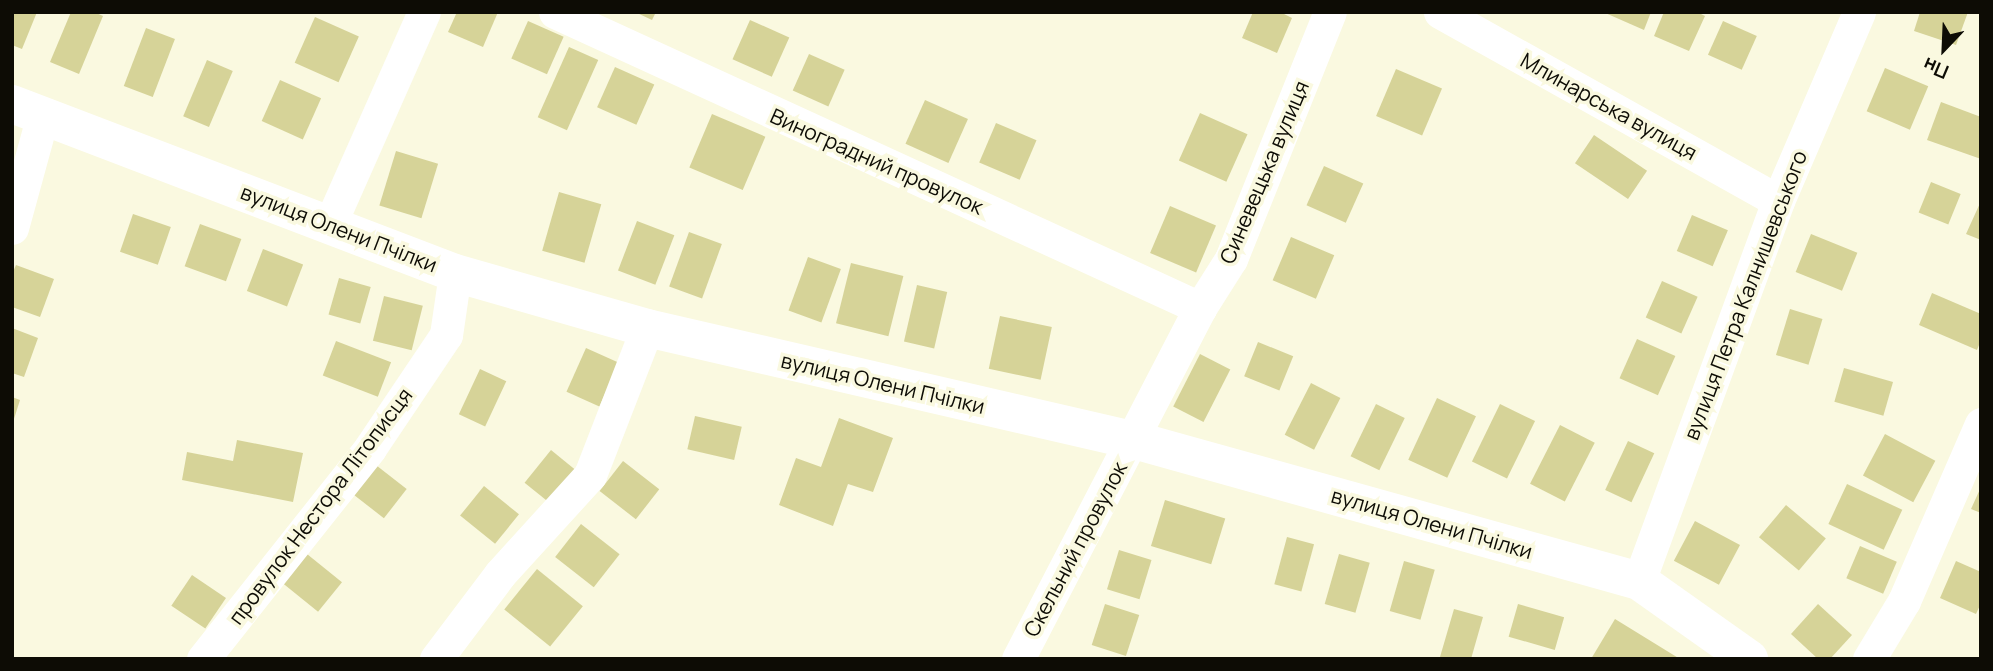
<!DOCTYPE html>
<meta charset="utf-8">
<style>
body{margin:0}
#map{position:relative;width:1993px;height:671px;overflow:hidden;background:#faf9e0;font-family:Manrope,sans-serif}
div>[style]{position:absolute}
.building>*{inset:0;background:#d6d398;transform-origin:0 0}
.minor>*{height:33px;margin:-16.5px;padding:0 16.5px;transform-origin:16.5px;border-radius:16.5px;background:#fff}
.tertiary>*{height:38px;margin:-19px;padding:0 19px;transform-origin:19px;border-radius:19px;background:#fff}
span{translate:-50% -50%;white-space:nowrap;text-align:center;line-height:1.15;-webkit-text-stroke:7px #faf9e0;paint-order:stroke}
.street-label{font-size:21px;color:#0d0c05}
.frame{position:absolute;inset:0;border:14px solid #0d0c05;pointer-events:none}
.north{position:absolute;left:1909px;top:14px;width:70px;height:70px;-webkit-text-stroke:5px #faf9e0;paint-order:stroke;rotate:203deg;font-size:19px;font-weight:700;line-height:28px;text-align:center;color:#0d0c05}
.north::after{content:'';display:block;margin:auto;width:24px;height:32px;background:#0d0c05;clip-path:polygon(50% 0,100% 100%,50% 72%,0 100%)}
</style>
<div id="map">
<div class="building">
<i style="clip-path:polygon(12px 12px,37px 12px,22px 49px,12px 45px)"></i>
<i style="clip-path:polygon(71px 12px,94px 12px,103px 16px,79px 74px,50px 62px)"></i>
<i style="clip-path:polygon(457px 12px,498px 12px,483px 47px,448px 32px)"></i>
<i style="clip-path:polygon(635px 12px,656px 12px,652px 20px)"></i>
<i style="clip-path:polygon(1253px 12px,1280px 12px,1292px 18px,1277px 53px,1242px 38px)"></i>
<i style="clip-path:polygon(1603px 12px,1651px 12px,1644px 30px)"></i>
<i style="clip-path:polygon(1664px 12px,1697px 12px,1705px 16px,1689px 51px,1654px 36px)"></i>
<i style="clip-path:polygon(1920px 12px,1968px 12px,1956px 45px,1914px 31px)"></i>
<i style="left:315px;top:17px;width:48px;height:50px;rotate:24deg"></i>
<i style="left:750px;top:20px;width:43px;height:43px;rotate:24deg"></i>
<i style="left:528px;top:21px;width:39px;height:41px;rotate:24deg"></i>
<i style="left:1723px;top:21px;width:37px;height:37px;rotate:24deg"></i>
<i style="left:146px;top:28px;width:31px;height:62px;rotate:21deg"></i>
<i style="left:569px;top:47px;width:32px;height:77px;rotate:24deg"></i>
<i style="left:809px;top:54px;width:39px;height:40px;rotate:24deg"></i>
<i style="left:207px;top:60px;width:28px;height:61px;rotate:23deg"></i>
<i style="left:615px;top:67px;width:43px;height:44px;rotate:24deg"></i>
<i style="left:1885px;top:68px;width:47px;height:47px;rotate:23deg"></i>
<i style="left:1396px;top:69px;width:50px;height:51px;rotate:23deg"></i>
<i style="left:280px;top:80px;width:45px;height:45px;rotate:24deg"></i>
<i style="left:925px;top:100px;width:47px;height:48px;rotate:24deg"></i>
<i style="clip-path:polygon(1941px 102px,1981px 117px,1981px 159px,1927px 140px)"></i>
<i style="left:1200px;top:113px;width:52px;height:52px;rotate:24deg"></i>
<i style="left:712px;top:114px;width:58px;height:58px;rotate:23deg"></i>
<i style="left:996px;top:123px;width:44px;height:43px;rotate:23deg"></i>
<i style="left:1594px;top:135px;width:64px;height:34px;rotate:34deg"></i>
<i style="left:396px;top:151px;width:44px;height:57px;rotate:17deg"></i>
<i style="left:1324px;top:166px;width:43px;height:43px;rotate:24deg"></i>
<i style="left:1931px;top:182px;width:32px;height:33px;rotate:22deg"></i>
<i style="left:559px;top:192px;width:44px;height:61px;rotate:16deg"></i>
<i style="clip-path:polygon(1981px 201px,1981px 240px,1966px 234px)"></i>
<i style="left:1170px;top:206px;width:50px;height:51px;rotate:23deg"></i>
<i style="left:133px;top:214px;width:40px;height:40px;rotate:19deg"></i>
<i style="left:1692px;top:215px;width:39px;height:39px;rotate:23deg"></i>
<i style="left:637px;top:221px;width:40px;height:53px;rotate:21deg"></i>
<i style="left:200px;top:224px;width:44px;height:45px;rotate:20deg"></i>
<i style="left:689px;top:232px;width:35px;height:58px;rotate:20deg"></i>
<i style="left:1811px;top:234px;width:50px;height:41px;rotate:22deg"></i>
<i style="left:1291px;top:237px;width:47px;height:47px;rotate:23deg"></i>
<i style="left:263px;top:249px;width:43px;height:45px;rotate:21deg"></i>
<i style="left:808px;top:257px;width:35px;height:57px;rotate:20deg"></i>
<i style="left:851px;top:263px;width:54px;height:62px;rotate:14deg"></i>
<i style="clip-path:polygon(16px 265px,54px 279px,40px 317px,12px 307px,12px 274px)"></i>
<i style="left:339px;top:278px;width:33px;height:38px;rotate:16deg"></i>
<i style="left:1662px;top:281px;width:39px;height:40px;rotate:24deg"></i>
<i style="left:917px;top:285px;width:31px;height:58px;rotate:13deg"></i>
<i style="clip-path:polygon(1932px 293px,1981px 314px,1981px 340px,1977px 350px,1919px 325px)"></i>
<i style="left:384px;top:296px;width:40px;height:46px;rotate:14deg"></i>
<i style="left:1790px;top:309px;width:34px;height:48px;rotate:17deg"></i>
<i style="left:1000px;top:316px;width:53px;height:54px;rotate:12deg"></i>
<i style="clip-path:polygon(12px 328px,38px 338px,24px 377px,12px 373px)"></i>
<i style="left:1637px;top:339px;width:42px;height:43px;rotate:24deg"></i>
<i style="left:336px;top:341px;width:59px;height:37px;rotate:21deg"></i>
<i style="left:1258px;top:342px;width:38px;height:37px;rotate:22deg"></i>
<i style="left:586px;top:348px;width:36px;height:48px;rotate:24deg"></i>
<i style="left:1200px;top:354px;width:34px;height:59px;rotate:27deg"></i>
<i style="left:1844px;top:368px;width:51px;height:35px;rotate:16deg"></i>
<i style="left:480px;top:369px;width:29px;height:50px;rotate:25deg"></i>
<i style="left:1311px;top:383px;width:33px;height:58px;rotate:27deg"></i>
<i style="clip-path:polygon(12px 397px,20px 400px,13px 422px,12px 422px)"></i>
<i style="left:1437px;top:398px;width:43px;height:68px;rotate:25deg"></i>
<i style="left:1376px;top:404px;width:32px;height:58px;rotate:26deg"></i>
<i style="left:1500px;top:404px;width:39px;height:64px;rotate:26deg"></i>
<i style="left:695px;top:416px;width:48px;height:34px;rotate:13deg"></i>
<i style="clip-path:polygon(839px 418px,893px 438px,873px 492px,848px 484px,833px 526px,779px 505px,796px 458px,821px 467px)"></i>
<i style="left:1560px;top:425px;width:39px;height:66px;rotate:27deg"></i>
<i style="left:1885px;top:434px;width:57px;height:47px;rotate:28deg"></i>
<i style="clip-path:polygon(237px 440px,303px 453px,293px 502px,182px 480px,187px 452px,233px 461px)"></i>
<i style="left:1628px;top:441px;width:29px;height:54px;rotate:25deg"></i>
<i style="left:551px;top:450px;width:32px;height:42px;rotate:39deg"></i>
<i style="left:623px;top:461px;width:46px;height:38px;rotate:38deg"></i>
<i style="left:372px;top:462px;width:44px;height:37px;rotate:38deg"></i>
<i style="left:1847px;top:484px;width:61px;height:44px;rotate:25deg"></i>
<i style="left:484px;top:486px;width:45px;height:38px;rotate:39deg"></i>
<i style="clip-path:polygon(1981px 487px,1981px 513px,1971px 509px)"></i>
<i style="left:1165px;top:500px;width:63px;height:48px;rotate:17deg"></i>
<i style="left:1786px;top:505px;width:52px;height:42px;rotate:40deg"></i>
<i style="left:1695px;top:521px;width:51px;height:45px;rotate:28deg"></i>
<i style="left:581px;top:524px;width:49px;height:42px;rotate:38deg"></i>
<i style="left:1287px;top:537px;width:28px;height:49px;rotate:15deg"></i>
<i style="left:1860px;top:546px;width:40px;height:35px;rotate:23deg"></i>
<i style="left:1119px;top:550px;width:34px;height:41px;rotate:17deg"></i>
<i style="left:307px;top:554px;width:45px;height:38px;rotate:39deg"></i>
<i style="left:1339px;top:554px;width:32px;height:52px;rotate:16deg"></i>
<i style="left:1404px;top:561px;width:32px;height:52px;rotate:16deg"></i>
<i style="clip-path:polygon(1956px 561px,1981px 572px,1981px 603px,1976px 614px,1940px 598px)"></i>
<i style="left:537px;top:569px;width:59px;height:52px;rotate:39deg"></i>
<i style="left:192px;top:575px;width:41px;height:37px;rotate:34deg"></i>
<i style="left:1105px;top:604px;width:36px;height:43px;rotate:18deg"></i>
<i style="left:1518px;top:604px;width:48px;height:34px;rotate:16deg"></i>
<i style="clip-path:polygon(1818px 604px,1852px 635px,1830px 659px,1818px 659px,1791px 634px)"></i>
<i style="clip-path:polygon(1454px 609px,1483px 617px,1471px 659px,1440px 657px)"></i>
<i style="clip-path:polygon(1615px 619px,1680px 659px,1591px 659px)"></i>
</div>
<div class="minor">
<i style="left:555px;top:12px;width:710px;rotate:24.65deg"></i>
<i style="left:1440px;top:12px;width:387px;rotate:29.2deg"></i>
<i style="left:330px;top:224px;width:232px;rotate:-66.1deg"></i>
<i style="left:12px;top:228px;width:117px;rotate:-74.7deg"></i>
<i style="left:1639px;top:581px;width:405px;rotate:-69.9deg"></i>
<i style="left:1778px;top:201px;width:206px;rotate:-66.8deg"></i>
<i style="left:203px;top:659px;width:269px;rotate:-51.6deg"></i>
<i style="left:370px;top:448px;width:136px;rotate:-56.1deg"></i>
<i style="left:446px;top:335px;width:63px;rotate:-81.7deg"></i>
<i style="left:436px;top:659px;width:106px;rotate:-53deg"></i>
<i style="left:500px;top:574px;width:134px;rotate:-47.7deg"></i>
<i style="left:590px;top:475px;width:158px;rotate:-68.8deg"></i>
<i style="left:1018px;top:659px;width:395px;rotate:-62.6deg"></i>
<i style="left:1200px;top:308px;width:58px;rotate:-57.7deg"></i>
<i style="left:1231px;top:259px;width:266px;rotate:-68.2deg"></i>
<i style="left:1869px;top:659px;width:68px;rotate:-58.9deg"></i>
<i style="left:1904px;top:601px;width:193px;rotate:-66.5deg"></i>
</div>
<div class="tertiary">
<i style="left:12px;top:104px;width:474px;rotate:20.9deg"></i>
<i style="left:455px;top:273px;width:200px;rotate:16deg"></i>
<i style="left:647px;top:328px;width:500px;rotate:13deg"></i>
<i style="left:1134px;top:440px;width:524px;rotate:15.6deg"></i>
<i style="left:1639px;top:581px;width:135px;rotate:35.3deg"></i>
</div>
<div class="street-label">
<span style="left:1609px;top:106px;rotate:29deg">Млинарська вулиця</span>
<span style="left:877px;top:161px;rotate:24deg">Виноградний провулок</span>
<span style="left:1264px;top:172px;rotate:-67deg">Синевецька вулиця</span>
<span style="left:339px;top:228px;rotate:21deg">вулиця Олени Пчілки</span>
<span style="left:1745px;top:295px;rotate:-69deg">вулиця Петра Калнишевського</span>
<span style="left:883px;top:383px;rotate:13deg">вулиця Олени Пчілки</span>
<span style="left:320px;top:506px;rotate:-53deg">провулок Нестора Літописця</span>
<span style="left:1432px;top:523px;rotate:16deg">вулиця Олени Пчілки</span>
<span style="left:1075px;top:549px;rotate:-62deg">Скельний провулок</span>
</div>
<div class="frame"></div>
<div class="north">Пн</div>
</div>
